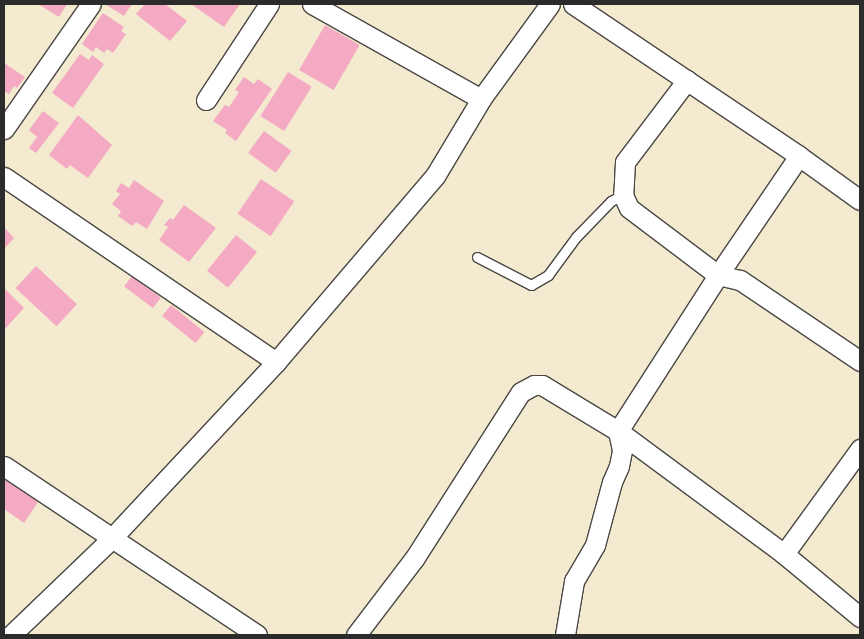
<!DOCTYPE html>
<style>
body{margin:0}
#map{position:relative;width:864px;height:639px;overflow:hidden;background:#f3eacf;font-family:Alegreya,serif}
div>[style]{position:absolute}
.building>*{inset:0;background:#f5aac4;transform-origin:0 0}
.roads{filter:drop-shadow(1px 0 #494844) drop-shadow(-1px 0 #494844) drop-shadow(0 1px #494844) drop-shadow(0 -1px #494844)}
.lane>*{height:9px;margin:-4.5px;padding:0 4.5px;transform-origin:4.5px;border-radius:4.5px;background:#fff}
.street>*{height:19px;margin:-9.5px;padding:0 9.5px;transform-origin:9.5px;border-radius:9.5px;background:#fff}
span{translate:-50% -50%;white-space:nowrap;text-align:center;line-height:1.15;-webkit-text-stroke:5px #fcf5e5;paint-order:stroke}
.frame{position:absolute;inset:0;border:5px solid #2b2b2b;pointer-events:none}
</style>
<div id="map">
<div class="building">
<i style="clip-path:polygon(38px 4px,67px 4px,59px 17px)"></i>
<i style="clip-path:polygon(105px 4px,132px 4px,124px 16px)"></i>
<i style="clip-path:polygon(145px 4px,165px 4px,187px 21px,170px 41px,136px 14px)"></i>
<i style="clip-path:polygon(191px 4px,240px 4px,224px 27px)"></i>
<i style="clip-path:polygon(103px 13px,124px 27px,121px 31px,126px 34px,113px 53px,107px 49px,104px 53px,96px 47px,93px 52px,82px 44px)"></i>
<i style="left:325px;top:25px;width:40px;height:52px;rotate:30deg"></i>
<i style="clip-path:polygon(80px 54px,89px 60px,92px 55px,104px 64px,73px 108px,52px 93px)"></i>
<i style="clip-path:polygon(4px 63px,25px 77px,17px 88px,14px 86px,9px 94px,4px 91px)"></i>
<i style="left:288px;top:72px;width:28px;height:52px;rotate:32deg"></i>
<i style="clip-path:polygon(244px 77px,254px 84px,258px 79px,272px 89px,236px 141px,225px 133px,227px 130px,213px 121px,225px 105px,229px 107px,239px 92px,235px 90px)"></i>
<i style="clip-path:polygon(43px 111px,59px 123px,36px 153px,29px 148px,37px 137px,29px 130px)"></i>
<i style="clip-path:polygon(78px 115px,112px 145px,88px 178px,70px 165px,67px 169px,49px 155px)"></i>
<i style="left:264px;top:131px;width:34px;height:27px;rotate:36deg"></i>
<i style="left:261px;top:179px;width:40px;height:42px;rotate:34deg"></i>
<i style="clip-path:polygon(134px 180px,164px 201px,147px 229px,136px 222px,132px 226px,118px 216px,121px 211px,112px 204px,120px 194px,116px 191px,121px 183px,129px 188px)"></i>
<i style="clip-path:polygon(184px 205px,216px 228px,189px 262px,159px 240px,168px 227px,164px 225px,170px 218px,173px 220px)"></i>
<i style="clip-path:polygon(4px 227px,14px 238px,4px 249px)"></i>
<i style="left:236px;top:235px;width:27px;height:46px;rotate:39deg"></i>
<i style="left:36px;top:266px;width:56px;height:30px;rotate:43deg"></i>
<i style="left:132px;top:276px;width:36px;height:13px;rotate:37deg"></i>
<i style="clip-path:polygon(4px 288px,24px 308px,4px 330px)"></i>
<i style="left:171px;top:305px;width:43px;height:14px;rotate:39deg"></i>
<i style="clip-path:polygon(4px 475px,40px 499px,24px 523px,4px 509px)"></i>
</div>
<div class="roads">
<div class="lane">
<i style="left:477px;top:257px;width:61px;rotate:27.4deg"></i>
<i style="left:531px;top:285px;width:20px;rotate:-30deg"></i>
<i style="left:548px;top:275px;width:47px;rotate:-53.6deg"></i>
<i style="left:576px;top:237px;width:50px;rotate:-45.8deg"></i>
<i style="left:611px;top:201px;width:13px;rotate:-27deg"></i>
</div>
<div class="street">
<i style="left:312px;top:4px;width:194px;rotate:29.3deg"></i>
<i style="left:573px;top:4px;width:272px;rotate:33.9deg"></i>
<i style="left:799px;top:156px;width:75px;rotate:35.8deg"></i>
<i style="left:687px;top:80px;width:103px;rotate:127.1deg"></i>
<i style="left:625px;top:162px;width:33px;rotate:93deg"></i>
<i style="left:623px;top:195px;width:14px;rotate:65deg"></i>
<i style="left:629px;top:208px;width:111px;rotate:37deg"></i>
<i style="left:718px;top:275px;width:23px;rotate:13deg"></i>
<i style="left:740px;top:280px;width:145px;rotate:34deg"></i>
<i style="left:206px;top:100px;width:115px;rotate:-56.7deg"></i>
<i style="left:4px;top:129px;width:152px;rotate:-55.2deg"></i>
<i style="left:4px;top:177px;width:329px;rotate:34.2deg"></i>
<i style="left:4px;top:466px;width:304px;rotate:33.7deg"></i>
<i style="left:784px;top:554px;width:130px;rotate:-54.1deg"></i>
<i style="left:11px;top:635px;width:140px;rotate:-43.8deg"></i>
<i style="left:112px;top:538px;width:241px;rotate:-47deg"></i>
<i style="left:276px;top:362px;width:245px;rotate:-49.5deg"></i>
<i style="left:435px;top:176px;width:90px;rotate:-59.1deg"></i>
<i style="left:481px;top:99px;width:117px;rotate:-54deg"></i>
<i style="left:356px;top:635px;width:96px;rotate:-52.7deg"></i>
<i style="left:414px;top:559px;width:198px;rotate:-57.4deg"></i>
<i style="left:521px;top:392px;width:15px;rotate:-28deg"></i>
<i style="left:534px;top:385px;width:8px"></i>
<i style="left:542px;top:385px;width:89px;rotate:31.2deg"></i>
<i style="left:618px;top:431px;width:207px;rotate:36.5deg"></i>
<i style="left:784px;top:554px;width:99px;rotate:39.7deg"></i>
<i style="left:565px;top:635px;width:55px;rotate:-80.5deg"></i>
<i style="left:574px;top:581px;width:42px;rotate:-59.7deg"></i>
<i style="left:595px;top:545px;width:65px;rotate:-74.9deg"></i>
<i style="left:612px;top:482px;width:17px;rotate:-66deg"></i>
<i style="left:619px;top:466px;width:16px;rotate:-79deg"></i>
<i style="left:622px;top:450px;width:19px;rotate:-102deg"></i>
<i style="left:618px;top:431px;width:185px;rotate:-57.3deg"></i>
<i style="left:718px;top:275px;width:144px;rotate:-55.8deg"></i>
</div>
</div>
<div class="frame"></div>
</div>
